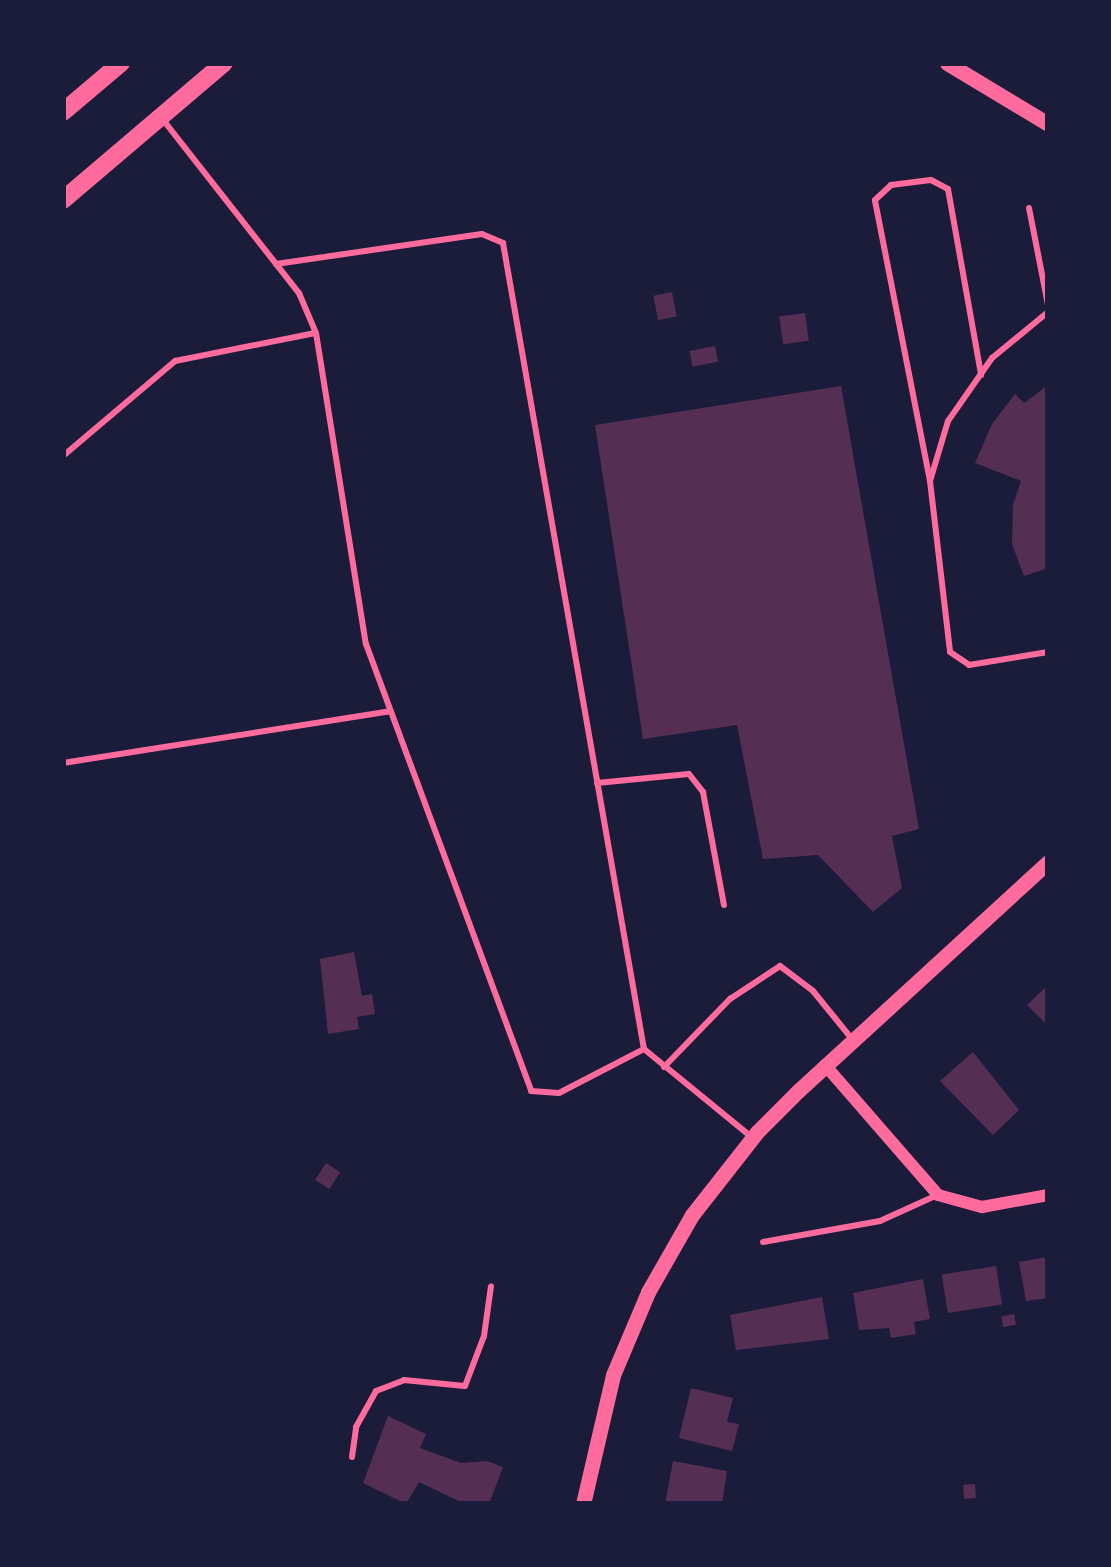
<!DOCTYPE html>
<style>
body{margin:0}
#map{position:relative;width:1111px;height:1567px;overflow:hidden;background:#1b1b3a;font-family:"Fira Sans Condensed",sans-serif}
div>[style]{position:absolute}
.building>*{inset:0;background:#542f53;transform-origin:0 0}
.service>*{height:6px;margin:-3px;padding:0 3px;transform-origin:3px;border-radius:3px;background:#ff6b9d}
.minor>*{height:12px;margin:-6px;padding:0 6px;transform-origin:6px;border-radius:6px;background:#ff6b9d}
.tertiary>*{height:15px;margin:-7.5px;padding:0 7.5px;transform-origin:7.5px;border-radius:7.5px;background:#ff6b9d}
.primary>*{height:18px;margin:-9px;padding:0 9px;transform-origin:9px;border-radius:9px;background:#ff6b9d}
span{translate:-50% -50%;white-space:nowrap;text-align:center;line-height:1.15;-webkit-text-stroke:12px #1b1b3a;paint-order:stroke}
.frame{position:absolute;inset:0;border:66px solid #1b1b3a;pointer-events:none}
</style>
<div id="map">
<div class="building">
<i style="left:672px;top:292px;width:25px;height:19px;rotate:79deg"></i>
<i style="left:805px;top:313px;width:28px;height:26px;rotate:82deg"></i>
<i style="left:715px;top:346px;width:16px;height:26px;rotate:79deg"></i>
<i style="clip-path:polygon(1048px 385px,1048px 568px,1024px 576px,1012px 544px,1013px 505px,1021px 481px,975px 463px,992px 424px,1015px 394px,1024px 403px)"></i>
<i style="clip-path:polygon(841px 386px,919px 829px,892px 836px,902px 888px,873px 912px,818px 855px,763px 859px,737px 725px,643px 739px,595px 425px)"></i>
<i style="clip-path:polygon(354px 952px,362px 996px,372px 994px,375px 1014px,357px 1017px,359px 1029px,328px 1034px,320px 959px)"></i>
<i style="clip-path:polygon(1048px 985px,1048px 1026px,1027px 1005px)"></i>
<i style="clip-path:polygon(973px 1052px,1019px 1110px,993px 1135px,940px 1081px)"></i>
<i style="left:326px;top:1163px;width:17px;height:20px;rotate:33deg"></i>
<i style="clip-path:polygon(1048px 1257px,1048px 1298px,1026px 1301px,1019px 1262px)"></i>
<i style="left:996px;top:1266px;width:39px;height:55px;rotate:81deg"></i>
<i style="clip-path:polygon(923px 1279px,930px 1319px,914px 1322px,916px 1334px,891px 1338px,889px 1328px,859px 1330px,853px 1293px)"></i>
<i style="clip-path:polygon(822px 1297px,829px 1339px,736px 1350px,730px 1315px)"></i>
<i style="left:1014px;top:1314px;width:11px;height:13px;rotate:80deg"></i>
<i style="clip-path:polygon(691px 1388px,733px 1398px,727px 1422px,739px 1424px,732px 1451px,679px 1438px)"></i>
<i style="clip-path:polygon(388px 1416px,426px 1434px,420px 1448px,461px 1463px,487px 1461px,503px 1467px,489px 1504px,465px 1504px,419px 1482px,406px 1504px,363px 1483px)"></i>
<i style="clip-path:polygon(673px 1461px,727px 1471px,722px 1504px,665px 1504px)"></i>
<i style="left:975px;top:1484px;width:14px;height:12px;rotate:86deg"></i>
</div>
<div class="service">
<i style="left:164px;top:121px;width:219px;rotate:51.9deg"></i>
<i style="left:299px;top:293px;width:43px;rotate:67deg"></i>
<i style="left:316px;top:333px;width:315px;rotate:80.9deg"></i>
<i style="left:366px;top:644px;width:476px;rotate:69.7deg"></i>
<i style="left:531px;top:1091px;width:28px;rotate:4deg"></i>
<i style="left:559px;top:1093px;width:96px;rotate:-27.4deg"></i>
<i style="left:1029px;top:208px;width:99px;rotate:78.9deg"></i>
<i style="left:276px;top:264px;width:208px;rotate:-8.3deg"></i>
<i style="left:482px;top:234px;width:23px;rotate:23deg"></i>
<i style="left:503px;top:243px;width:818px;rotate:80.08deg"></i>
<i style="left:644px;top:1049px;width:136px;rotate:39.3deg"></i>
<i style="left:1048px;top:312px;width:72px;rotate:140.6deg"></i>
<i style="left:992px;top:358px;width:77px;rotate:124.9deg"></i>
<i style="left:948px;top:421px;width:63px;rotate:106.7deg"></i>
<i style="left:930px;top:481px;width:172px;rotate:83.3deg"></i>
<i style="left:950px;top:652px;width:23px;rotate:34deg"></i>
<i style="left:969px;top:665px;width:80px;rotate:-9.3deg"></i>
<i style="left:63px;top:456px;width:147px;rotate:-40.3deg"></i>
<i style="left:175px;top:361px;width:143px;rotate:-11.3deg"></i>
<i style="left:930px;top:481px;width:286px;rotate:-101.1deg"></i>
<i style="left:875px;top:200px;width:22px;rotate:-43deg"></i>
<i style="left:891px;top:185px;width:40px;rotate:-7.1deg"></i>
<i style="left:931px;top:180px;width:19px;rotate:28deg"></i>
<i style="left:948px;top:189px;width:189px;rotate:79.9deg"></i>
<i style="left:63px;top:763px;width:331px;rotate:-9deg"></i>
<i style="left:597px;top:783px;width:92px;rotate:-5.6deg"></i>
<i style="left:689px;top:774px;width:23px;rotate:52deg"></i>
<i style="left:703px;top:792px;width:115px;rotate:79.5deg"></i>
<i style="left:664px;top:1067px;width:95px;rotate:-45.9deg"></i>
<i style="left:730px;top:999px;width:60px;rotate:-33.4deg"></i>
<i style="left:780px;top:966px;width:41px;rotate:37.1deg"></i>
<i style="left:813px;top:991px;width:62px;rotate:50.9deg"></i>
<i style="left:763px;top:1242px;width:119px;rotate:-10.2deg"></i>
<i style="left:880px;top:1221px;width:60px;rotate:-24.4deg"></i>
<i style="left:352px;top:1457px;width:30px;rotate:-82deg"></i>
<i style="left:356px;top:1427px;width:41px;rotate:-60.9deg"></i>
<i style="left:376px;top:1391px;width:30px;rotate:-21deg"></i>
<i style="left:404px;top:1380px;width:61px;rotate:5.6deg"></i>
<i style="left:465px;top:1386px;width:53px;rotate:-69.2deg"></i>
<i style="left:484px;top:1336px;width:50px;rotate:-82deg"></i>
</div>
<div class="minor">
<i style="left:825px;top:1065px;width:172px;rotate:49deg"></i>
<i style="left:938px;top:1195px;width:46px;rotate:15.3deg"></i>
<i style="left:982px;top:1207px;width:67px;rotate:-10.3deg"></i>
</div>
<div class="tertiary">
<i style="left:947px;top:63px;width:118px;rotate:31.1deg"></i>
<i style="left:583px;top:1504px;width:132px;rotate:-76.9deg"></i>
<i style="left:613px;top:1375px;width:90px;rotate:-67.1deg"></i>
<i style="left:648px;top:1292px;width:89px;rotate:-60.3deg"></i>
<i style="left:692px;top:1215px;width:105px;rotate:-51.9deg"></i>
<i style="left:757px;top:1132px;width:58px;rotate:-45deg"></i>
<i style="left:798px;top:1091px;width:339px;rotate:-42.5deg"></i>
</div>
<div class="primary">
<i style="left:63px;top:112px;width:76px;rotate:-40.2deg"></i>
<i style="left:63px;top:200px;width:211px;rotate:-40.4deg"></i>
</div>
<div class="frame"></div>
</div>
